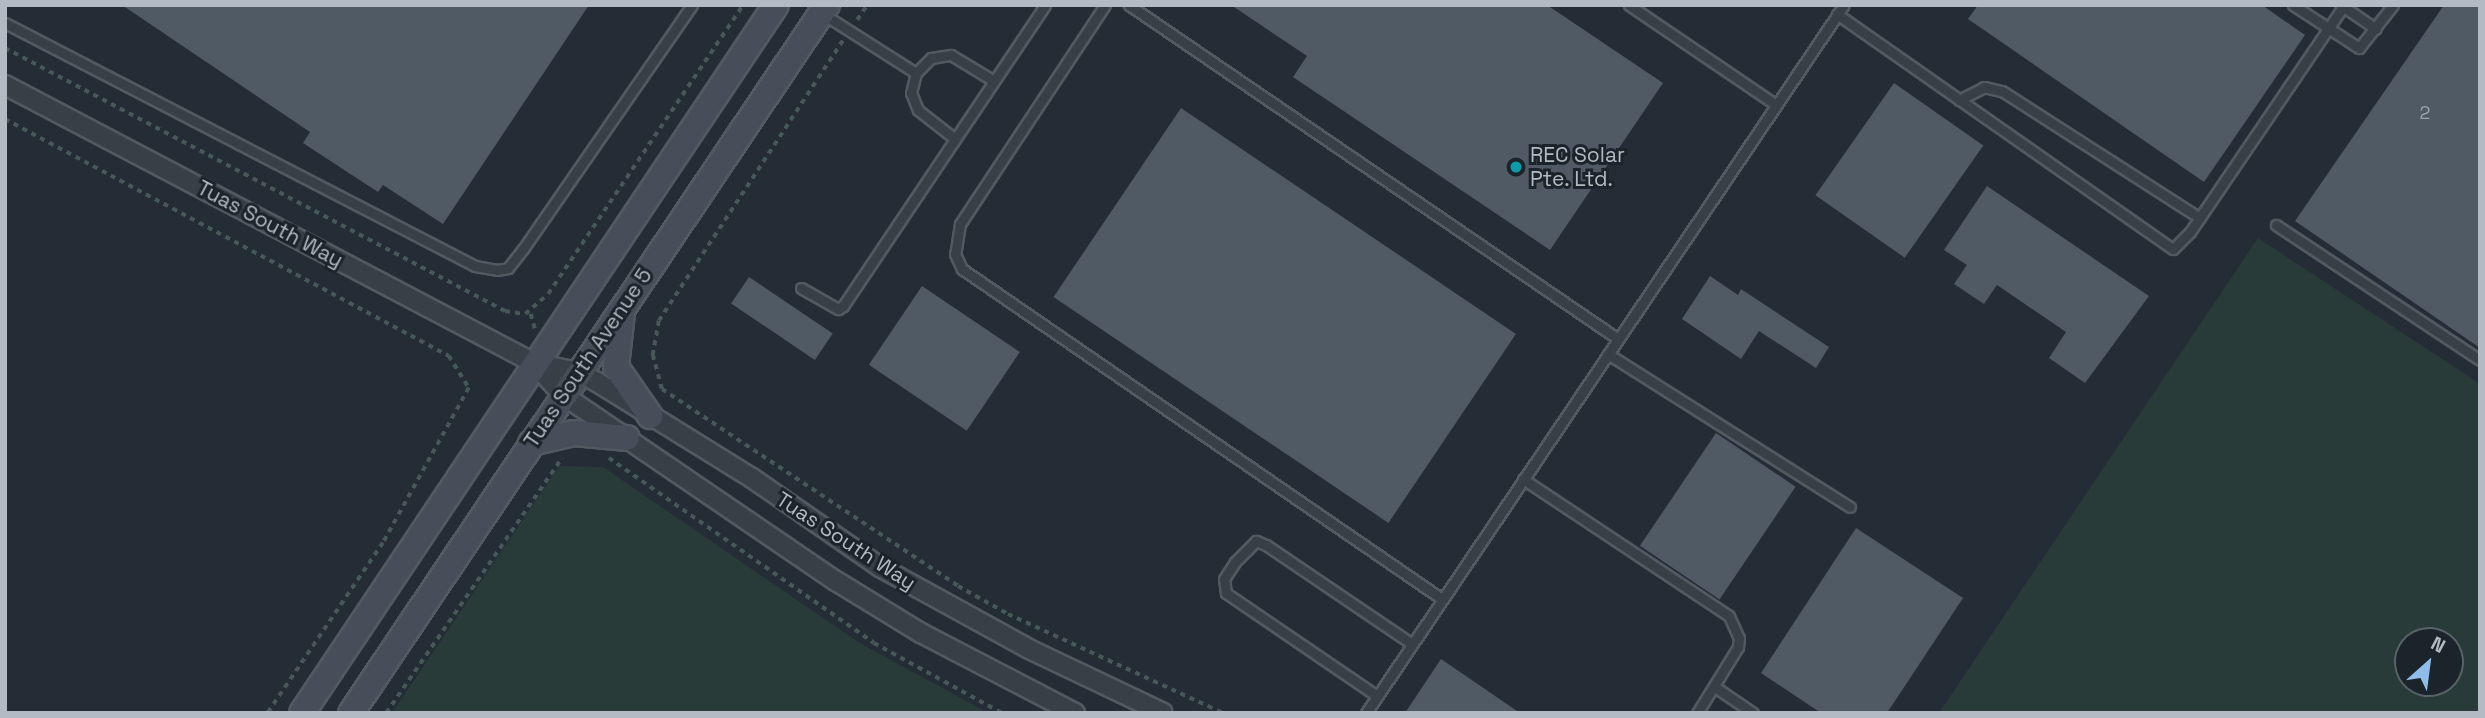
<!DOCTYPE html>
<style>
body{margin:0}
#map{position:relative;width:2485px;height:718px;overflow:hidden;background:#242d36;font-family:"Space Grotesk",sans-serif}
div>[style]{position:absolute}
.green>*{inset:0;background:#293b39}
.building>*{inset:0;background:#4f5a64;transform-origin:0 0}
.path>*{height:3.5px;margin-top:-1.75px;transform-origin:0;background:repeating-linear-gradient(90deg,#475858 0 5px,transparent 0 10px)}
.roads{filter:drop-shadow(2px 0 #525a61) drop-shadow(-2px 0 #525a61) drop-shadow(0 2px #525a61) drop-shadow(0 -2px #525a61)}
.lane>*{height:9px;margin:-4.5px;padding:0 4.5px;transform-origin:4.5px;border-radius:4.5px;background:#373f47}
.street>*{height:18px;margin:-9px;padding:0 9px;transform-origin:9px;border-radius:9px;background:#373f47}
.secondary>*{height:24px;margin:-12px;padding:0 12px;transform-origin:12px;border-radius:12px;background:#464f59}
.dots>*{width:19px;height:19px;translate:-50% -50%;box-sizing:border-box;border:4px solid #1c242b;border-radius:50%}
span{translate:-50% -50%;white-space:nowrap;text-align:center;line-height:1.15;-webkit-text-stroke:6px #1c242b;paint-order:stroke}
.number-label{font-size:18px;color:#99a2ab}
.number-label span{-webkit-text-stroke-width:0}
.poi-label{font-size:21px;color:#b2bac3}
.left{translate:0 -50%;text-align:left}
.street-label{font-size:21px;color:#b2bac3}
.frame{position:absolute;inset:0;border:7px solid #b2bac3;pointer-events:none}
.north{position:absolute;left:2394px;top:627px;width:70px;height:70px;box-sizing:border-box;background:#1c242b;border:2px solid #586068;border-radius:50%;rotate:28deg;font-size:19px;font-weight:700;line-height:28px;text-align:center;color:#b2bac3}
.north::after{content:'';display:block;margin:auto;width:24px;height:32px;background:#90bce9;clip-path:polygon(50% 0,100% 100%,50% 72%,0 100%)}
</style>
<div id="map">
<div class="green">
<i style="clip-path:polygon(evenodd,2258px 238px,2480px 384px,2480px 713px,1939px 713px,2258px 238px,2408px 641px,2450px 641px,2450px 683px,2408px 683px,2408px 641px)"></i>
<i style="clip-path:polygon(559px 466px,603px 467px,858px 642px,988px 713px,392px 713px)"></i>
</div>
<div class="building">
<i style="clip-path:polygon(122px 5px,589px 5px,443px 224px,383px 185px,378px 192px,303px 143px,310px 132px)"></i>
<i style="clip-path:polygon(1231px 5px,1547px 5px,1663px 83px,1550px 250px,1293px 77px,1307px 56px)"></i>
<i style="clip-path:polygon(1978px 5px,2262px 5px,2305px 35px,2204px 182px,1968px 19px)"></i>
<i style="clip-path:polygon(2444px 5px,2480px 5px,2480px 348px,2295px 221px)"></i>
<i style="left:1894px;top:83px;width:109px;height:137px;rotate:35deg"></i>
<i style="left:1181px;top:108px;width:404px;height:228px;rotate:34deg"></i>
<i style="clip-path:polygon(1987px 186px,2149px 296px,2085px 383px,2049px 358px,2066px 332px,1997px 285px,1984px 304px,1954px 284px,1967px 265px,1944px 250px)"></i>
<i style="clip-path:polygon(1710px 276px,1738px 295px,1741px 289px,1829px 347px,1816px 368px,1759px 331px,1741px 359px,1682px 319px)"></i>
<i style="left:749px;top:277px;width:101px;height:32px;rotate:34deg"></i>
<i style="left:922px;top:286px;width:118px;height:95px;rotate:34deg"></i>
<i style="left:1716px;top:433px;width:96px;height:136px;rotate:34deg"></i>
<i style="clip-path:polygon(1856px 528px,1963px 598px,1887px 713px,1821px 713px,1761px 673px)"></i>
<i style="clip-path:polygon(1441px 659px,1520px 713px,1405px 713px)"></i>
</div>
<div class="path">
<i style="left:857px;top:20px;width:18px;rotate:-56deg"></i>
<i style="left:843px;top:41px;width:335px;rotate:123.3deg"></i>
<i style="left:659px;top:321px;width:35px;rotate:100deg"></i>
<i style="left:653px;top:355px;width:35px;rotate:75deg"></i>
<i style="left:662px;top:389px;width:356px;rotate:33.6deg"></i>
<i style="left:958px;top:586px;width:57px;rotate:29.2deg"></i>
<i style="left:1008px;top:614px;width:237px;rotate:24.7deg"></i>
<i style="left:5px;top:48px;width:565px;rotate:27.74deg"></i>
<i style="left:505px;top:311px;width:20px;rotate:9deg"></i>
<i style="left:525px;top:314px;width:30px;rotate:-41deg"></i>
<i style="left:548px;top:294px;width:349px;rotate:-56deg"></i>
<i style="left:5px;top:119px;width:503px;rotate:28.09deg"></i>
<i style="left:449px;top:356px;width:38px;rotate:58deg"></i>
<i style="left:469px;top:388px;width:177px;rotate:119deg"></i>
<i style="left:383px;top:543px;width:205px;rotate:124.1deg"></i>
<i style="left:531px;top:314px;width:16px;rotate:75deg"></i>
<i style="left:609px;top:458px;width:323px;rotate:34.9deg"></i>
<i style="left:874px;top:643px;width:146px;rotate:28.7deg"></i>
<i style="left:386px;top:713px;width:310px;rotate:-55.4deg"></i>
</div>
<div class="roads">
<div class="lane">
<i style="left:1105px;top:5px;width:263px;rotate:123.5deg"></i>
<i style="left:960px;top:224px;width:30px;rotate:99deg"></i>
<i style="left:955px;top:254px;width:17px;rotate:65deg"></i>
<i style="left:962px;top:269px;width:582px;rotate:34.51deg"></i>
<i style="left:1129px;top:5px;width:592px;rotate:34.33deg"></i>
<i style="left:1629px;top:5px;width:178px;rotate:34.2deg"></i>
<i style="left:2293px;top:5px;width:79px;rotate:33.1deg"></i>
<i style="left:2359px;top:48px;width:55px;rotate:-51.7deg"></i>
<i style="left:2341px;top:5px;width:42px;rotate:34.4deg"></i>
<i style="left:823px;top:14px;width:110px;rotate:32.4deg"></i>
<i style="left:1837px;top:14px;width:410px;rotate:35deg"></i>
<i style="left:2173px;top:249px;width:24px;rotate:-45deg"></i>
<i style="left:2190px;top:232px;width:272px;rotate:-55.8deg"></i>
<i style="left:5px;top:23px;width:529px;rotate:27.34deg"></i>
<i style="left:475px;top:266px;width:22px;rotate:10deg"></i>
<i style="left:497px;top:270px;width:11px;rotate:-10deg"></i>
<i style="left:508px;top:268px;width:24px;rotate:-52deg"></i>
<i style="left:523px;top:249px;width:297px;rotate:-55.3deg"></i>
<i style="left:1959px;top:100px;width:28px;rotate:-27deg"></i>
<i style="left:1984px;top:87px;width:18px;rotate:13deg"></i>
<i style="left:2002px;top:91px;width:235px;rotate:32.7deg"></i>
<i style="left:955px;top:139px;width:47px;rotate:-141.9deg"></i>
<i style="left:918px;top:110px;width:18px;rotate:-112deg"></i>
<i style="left:911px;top:93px;width:21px;rotate:-76deg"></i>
<i style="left:916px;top:73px;width:21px;rotate:-45deg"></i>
<i style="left:931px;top:58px;width:20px;rotate:-9deg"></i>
<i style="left:951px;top:55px;width:50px;rotate:31.2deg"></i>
<i style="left:2276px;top:225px;width:245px;rotate:33.5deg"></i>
<i style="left:801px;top:288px;width:43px;rotate:29.6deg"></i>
<i style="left:838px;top:309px;width:6px;rotate:-31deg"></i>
<i style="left:843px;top:306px;width:362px;rotate:-56.1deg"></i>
<i style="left:1608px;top:354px;width:286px;rotate:32.3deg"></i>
<i style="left:1523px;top:479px;width:247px;rotate:33.6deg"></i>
<i style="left:1729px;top:616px;width:24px;rotate:66deg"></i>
<i style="left:1739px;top:638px;width:9px;rotate:96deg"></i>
<i style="left:1738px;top:647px;width:78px;rotate:121.8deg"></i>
<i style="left:1715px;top:687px;width:46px;rotate:34.4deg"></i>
<i style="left:1377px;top:696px;width:183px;rotate:-145.7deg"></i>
<i style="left:1226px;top:593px;width:14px;rotate:-98deg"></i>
<i style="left:1224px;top:579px;width:20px;rotate:-57deg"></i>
<i style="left:1235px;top:562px;width:30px;rotate:-45deg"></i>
<i style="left:1256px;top:541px;width:11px;rotate:22deg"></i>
<i style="left:1266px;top:545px;width:176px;rotate:34.1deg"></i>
<i style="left:1366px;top:713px;width:854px;rotate:-55.98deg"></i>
</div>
<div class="street">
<i style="left:5px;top:85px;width:598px;rotate:27.72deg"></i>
<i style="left:534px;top:363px;width:45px;rotate:11.6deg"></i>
<i style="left:578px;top:372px;width:21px;rotate:28deg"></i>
<i style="left:597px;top:382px;width:182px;rotate:31.8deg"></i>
<i style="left:752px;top:478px;width:156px;rotate:34.8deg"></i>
<i style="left:880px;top:567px;width:170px;rotate:28.8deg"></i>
<i style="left:1029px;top:649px;width:148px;rotate:25.5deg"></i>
<i style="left:534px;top:363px;width:43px;rotate:47.8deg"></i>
<i style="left:563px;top:395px;width:330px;rotate:34.3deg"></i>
<i style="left:836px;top:581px;width:100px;rotate:31.5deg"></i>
<i style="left:921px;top:633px;width:174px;rotate:27.5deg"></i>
</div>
<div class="secondary">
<i style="left:622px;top:313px;width:54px;rotate:96.3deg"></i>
<i style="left:616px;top:367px;width:60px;rotate:55.2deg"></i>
<i style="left:531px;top:443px;width:44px;rotate:-13.1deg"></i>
<i style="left:574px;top:433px;width:53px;rotate:5.4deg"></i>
<i style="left:302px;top:713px;width:852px;rotate:-56.2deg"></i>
<i style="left:351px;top:713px;width:853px;rotate:-56.09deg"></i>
</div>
</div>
<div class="dots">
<i style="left:1516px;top:167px;background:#0f9aa8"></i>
</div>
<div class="number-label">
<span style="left:2425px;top:113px">2</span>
</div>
<div class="poi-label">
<span class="left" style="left:1530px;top:167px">REC Solar<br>Pte. Ltd.</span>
</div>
<div class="street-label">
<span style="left:270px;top:224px;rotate:28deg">Tuas South Way</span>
<span style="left:588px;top:358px;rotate:-56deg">Tuas South Avenue 5</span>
<span style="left:846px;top:541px;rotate:33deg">Tuas South Way</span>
</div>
<div class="frame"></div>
<div class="north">N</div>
</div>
